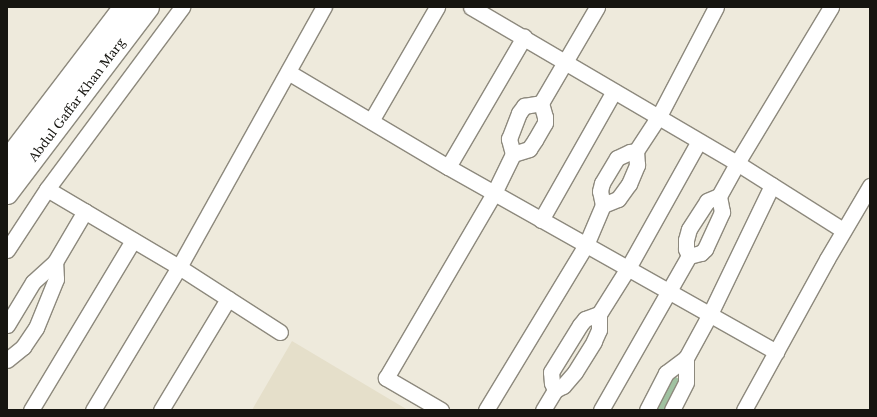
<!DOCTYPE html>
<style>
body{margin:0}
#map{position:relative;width:877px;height:417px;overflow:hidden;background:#eeeadc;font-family:"Libre Baskerville",serif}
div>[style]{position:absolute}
.built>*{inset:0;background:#e5dfca}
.green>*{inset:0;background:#a0c2a1}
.roads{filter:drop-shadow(1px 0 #8d897d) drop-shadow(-1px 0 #8d897d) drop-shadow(0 1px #8d897d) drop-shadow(0 -1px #8d897d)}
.street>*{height:15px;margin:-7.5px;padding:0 7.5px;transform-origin:7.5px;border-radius:7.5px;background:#fff}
.primary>*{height:22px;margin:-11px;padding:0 11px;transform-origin:11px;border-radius:11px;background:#fff}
span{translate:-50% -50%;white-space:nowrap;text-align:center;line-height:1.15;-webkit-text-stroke:4px #fff;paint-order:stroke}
.street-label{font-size:12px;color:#161510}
.frame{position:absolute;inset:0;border:8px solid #161510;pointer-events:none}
</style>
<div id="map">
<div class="built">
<i style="clip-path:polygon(292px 341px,391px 400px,408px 410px,252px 410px)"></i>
</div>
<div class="green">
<i style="clip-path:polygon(671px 374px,685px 383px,668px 410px,652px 410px)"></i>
</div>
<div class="roads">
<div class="street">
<i style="left:471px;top:7px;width:308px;rotate:30.4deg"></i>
<i style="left:737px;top:163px;width:125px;rotate:32.3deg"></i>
<i style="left:288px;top:72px;width:186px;rotate:30.7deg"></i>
<i style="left:448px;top:167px;width:377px;rotate:29.4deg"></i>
<i style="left:371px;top:121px;width:132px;rotate:-59.9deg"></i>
<i style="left:513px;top:154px;width:17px;rotate:-17deg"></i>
<i style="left:529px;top:149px;width:11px;rotate:-56deg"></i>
<i style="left:535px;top:140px;width:20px;rotate:-60deg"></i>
<i style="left:545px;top:123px;width:6px;rotate:-90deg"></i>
<i style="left:545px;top:117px;width:15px;rotate:-106deg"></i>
<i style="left:541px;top:103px;width:111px;rotate:-59.7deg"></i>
<i style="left:513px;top:154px;width:16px;rotate:-105deg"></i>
<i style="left:509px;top:139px;width:28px;rotate:-69deg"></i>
<i style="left:519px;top:113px;width:9px;rotate:-54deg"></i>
<i style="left:524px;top:106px;width:17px;rotate:-10deg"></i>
<i style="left:448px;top:167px;width:151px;rotate:-59.7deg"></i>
<i style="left:47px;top:189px;width:153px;rotate:30.6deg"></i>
<i style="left:179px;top:267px;width:120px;rotate:32.8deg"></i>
<i style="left:603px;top:205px;width:16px;rotate:-22deg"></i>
<i style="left:618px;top:199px;width:19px;rotate:-54deg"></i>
<i style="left:629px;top:184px;width:21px;rotate:-67deg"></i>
<i style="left:637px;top:165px;width:14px;rotate:-94deg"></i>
<i style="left:636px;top:151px;width:42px;rotate:-56.7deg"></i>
<i style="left:659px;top:116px;width:123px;rotate:-62.4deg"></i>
<i style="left:541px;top:220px;width:148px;rotate:-60.5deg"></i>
<i style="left:7px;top:250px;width:73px;rotate:-56.7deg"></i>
<i style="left:47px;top:189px;width:227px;rotate:-53.4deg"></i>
<i style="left:689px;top:256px;width:12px;rotate:-14deg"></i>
<i style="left:701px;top:253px;width:6px;rotate:-45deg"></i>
<i style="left:705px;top:249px;width:41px;rotate:-65.3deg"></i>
<i style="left:722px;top:212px;width:16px;rotate:-101deg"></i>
<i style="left:719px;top:196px;width:38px;rotate:-61deg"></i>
<i style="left:737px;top:163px;width:182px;rotate:-58.9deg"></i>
<i style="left:689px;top:256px;width:8px;rotate:-113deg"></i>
<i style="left:686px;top:249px;width:9px;rotate:-90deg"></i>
<i style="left:686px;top:240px;width:11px;rotate:-75deg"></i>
<i style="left:689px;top:229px;width:33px;rotate:-57deg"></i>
<i style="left:707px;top:201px;width:13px;rotate:-23deg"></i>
<i style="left:7px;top:325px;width:50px;rotate:-58.8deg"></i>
<i style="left:33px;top:282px;width:30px;rotate:-42deg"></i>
<i style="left:55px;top:262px;width:59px;rotate:-59.5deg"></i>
<i style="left:7px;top:360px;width:21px;rotate:-39deg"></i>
<i style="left:23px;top:347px;width:23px;rotate:-56deg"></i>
<i style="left:36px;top:328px;width:53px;rotate:-67.8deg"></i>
<i style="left:56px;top:279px;width:17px;rotate:-93deg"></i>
<i style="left:555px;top:390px;width:8px;rotate:-113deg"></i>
<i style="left:552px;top:383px;width:11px;rotate:-95deg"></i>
<i style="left:551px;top:372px;width:55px;rotate:-58.3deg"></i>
<i style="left:580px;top:325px;width:8px;rotate:-50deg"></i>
<i style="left:585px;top:319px;width:15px;rotate:-20deg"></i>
<i style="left:31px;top:410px;width:198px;rotate:-59deg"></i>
<i style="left:93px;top:410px;width:167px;rotate:-59deg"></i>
<i style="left:179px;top:267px;width:298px;rotate:-60.9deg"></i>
<i style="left:161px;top:410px;width:130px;rotate:-58.9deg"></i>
<i style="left:441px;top:410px;width:64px;rotate:-149.8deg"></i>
<i style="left:386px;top:378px;width:214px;rotate:-59.7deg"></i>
<i style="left:494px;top:193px;width:43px;rotate:-64deg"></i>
<i style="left:486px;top:410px;width:193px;rotate:-58.8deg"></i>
<i style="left:586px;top:245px;width:43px;rotate:-67deg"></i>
<i style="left:603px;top:205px;width:14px;rotate:-102deg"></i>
<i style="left:600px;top:191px;width:8px;rotate:-76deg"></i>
<i style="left:602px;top:183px;width:29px;rotate:-59deg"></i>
<i style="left:617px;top:158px;width:14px;rotate:-25deg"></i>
<i style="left:630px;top:152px;width:6px;rotate:-9deg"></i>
<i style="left:543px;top:410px;width:23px;rotate:-59deg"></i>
<i style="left:555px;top:390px;width:9px;rotate:-27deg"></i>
<i style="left:563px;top:386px;width:18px;rotate:-49deg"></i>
<i style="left:575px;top:372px;width:36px;rotate:-58deg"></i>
<i style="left:594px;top:341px;width:12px;rotate:-66deg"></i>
<i style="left:599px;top:330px;width:16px;rotate:-90deg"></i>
<i style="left:599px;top:314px;width:54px;rotate:-57.8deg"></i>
<i style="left:628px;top:268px;width:145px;rotate:-60.8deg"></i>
<i style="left:601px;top:410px;width:177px;rotate:-60.3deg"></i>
<i style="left:647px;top:410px;width:42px;rotate:-62.8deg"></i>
<i style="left:666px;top:373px;width:25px;rotate:-37deg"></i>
<i style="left:686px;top:358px;width:50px;rotate:-61.4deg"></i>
<i style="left:710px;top:314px;width:143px;rotate:-64.3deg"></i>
<i style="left:672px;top:410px;width:31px;rotate:-63deg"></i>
<i style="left:686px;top:382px;width:24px;rotate:-90deg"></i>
<i style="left:744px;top:410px;width:172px;rotate:-61.2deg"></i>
<i style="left:827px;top:259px;width:85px;rotate:-59.5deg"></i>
</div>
<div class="primary">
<i style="left:7px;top:162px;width:195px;rotate:-52.7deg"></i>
<i style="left:7px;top:193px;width:233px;rotate:-52.8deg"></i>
</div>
</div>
<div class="street-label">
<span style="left:77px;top:100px;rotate:-53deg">Abdul Gaffar Khan Marg</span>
</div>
<div class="frame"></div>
</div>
